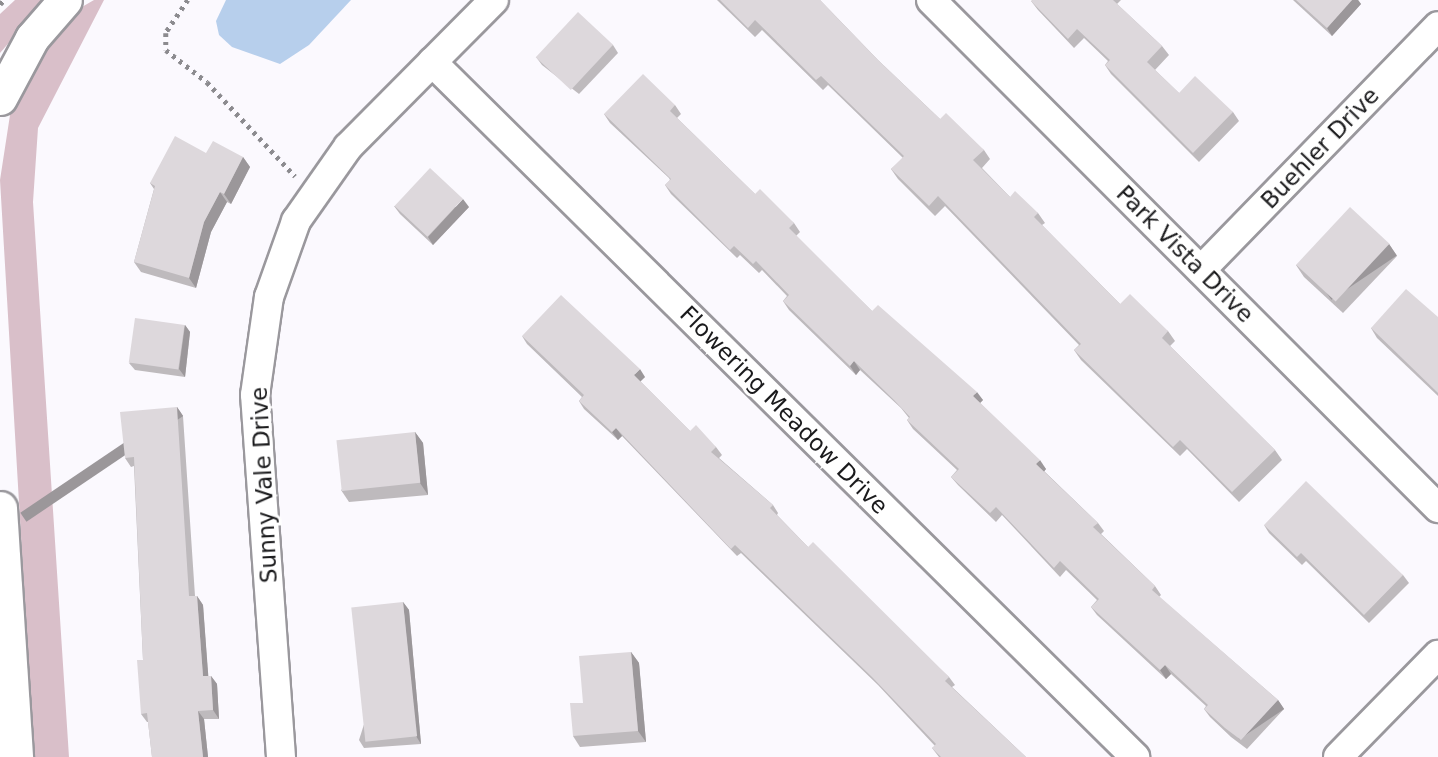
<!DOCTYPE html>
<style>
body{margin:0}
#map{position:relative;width:1438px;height:757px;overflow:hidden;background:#fbf9fe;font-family:"DejaVu Sans",sans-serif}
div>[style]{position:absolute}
.green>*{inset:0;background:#d9bfc9}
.water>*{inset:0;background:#b7cfec}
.path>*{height:4.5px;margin-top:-2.25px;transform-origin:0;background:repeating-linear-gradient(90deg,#8c8b8f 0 3.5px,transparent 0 8.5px)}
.roads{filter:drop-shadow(2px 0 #9a989d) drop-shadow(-2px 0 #9a989d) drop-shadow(0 2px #9a989d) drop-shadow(0 -2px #9a989d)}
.minor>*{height:28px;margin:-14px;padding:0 14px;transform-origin:14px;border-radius:14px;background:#fff}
.tertiary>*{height:33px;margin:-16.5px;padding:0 16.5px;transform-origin:16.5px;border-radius:16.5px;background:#fff}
.wall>*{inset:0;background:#bebabd}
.shaded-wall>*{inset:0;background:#9b979a;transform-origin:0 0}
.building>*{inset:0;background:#ddd8dc;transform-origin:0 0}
span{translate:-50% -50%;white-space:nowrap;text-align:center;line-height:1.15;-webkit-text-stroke:6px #fff;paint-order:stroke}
.street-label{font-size:23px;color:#1a1a1c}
</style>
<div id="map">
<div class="green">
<i style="clip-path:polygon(15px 0,46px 0,0 53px,0 14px)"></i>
<i style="clip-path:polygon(94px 0,104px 0,38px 128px,33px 202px,69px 757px,34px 757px,0 180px,10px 115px,30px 69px,75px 11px)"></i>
</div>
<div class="water">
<i style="clip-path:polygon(226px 0,351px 0,309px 45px,280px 64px,232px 47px,219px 35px,216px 21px)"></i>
</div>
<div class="path">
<i style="left:188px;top:0;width:40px;rotate:124deg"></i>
<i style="left:166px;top:33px;width:17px;rotate:90deg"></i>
<i style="left:166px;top:50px;width:52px;rotate:38deg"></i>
<i style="left:207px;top:82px;width:129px;rotate:46.9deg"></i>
<i style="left:0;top:4px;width:6px;rotate:-45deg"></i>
</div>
<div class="roads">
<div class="minor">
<i style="left:931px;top:0;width:718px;rotate:45.06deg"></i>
<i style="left:432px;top:62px;width:989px;rotate:44.67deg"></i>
<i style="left:1201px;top:270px;width:340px;rotate:-45.8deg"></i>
<i style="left:281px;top:757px;width:363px;rotate:-94.1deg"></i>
<i style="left:255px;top:395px;width:99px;rotate:-81.9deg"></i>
<i style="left:269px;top:297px;width:81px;rotate:-70.4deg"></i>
<i style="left:296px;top:221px;width:90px;rotate:-54.9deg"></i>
<i style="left:348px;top:147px;width:207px;rotate:-45.2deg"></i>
<i style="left:1338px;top:757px;width:143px;rotate:-45.6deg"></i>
</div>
<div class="tertiary">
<i style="left:0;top:98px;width:68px;rotate:-61.9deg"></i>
<i style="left:32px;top:38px;width:50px;rotate:-49deg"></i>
<i style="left:0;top:508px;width:250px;rotate:86.3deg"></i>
</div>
</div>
<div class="wall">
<i style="clip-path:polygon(717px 0,820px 0,878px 60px,940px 119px,984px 150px,990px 159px,982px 168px,1010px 197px,1038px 213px,1045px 223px,1042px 225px,1120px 304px,1168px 331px,1175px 341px,1170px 346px,1275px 450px,1282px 460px,1239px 502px,1187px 449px,1180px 456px,1081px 360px,1074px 350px,1079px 345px,945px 206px,935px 216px,898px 179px,891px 169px,903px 158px,828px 85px,823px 90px,762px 30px,755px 37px)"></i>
<i style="clip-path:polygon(1033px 0,1121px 0,1117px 4px,1162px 46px,1169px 55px,1155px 70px,1179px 93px,1233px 112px,1239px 121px,1199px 162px,1111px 74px,1105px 65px,1108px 61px,1084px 38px,1074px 48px,1038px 10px,1031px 1px)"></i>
<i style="clip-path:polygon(1293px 0,1358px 0,1361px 4px,1332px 36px)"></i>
<i style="clip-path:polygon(613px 45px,618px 53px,579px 94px,542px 65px,536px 57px)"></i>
<i style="clip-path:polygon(675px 105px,681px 114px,677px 118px,755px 194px,794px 223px,800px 232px,796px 236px,872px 311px,983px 400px,980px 403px,1046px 469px,1044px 471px,1098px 523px,1104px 531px,1101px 534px,1155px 586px,1161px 595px,1159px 597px,1278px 700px,1284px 709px,1247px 749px,1231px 737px,1210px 717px,1204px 709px,1206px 706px,1171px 674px,1166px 679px,1097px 615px,1091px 607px,1097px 600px,1066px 570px,1060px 577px,1002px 515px,996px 522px,958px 485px,951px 477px,957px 470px,913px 429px,907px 420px,909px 418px,901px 408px,860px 370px,856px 375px,789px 310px,783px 301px,787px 296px,762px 270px,759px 273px,740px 255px,737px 258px,671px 194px,665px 185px,670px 180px,669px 178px,610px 123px,604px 114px)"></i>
<i style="clip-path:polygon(206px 153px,243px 157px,250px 167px,231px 204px,227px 202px,211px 232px,196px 288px,141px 272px,134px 262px,154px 189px,150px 183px)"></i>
<i style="clip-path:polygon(394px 206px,469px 207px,433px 245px,400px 214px)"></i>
<i style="clip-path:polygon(1389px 244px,1397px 256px,1343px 313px,1304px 277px,1296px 265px)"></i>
<i style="clip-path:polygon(1438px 317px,1438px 396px,1377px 338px,1371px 328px)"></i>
<i style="clip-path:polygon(185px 325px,190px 332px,185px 377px,135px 370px,129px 363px)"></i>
<i style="clip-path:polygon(522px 336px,645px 377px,640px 381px,690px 431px,716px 447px,722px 455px,719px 458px,773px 505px,778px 513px,777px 515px,808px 547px,949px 677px,955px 685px,952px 687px,1026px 757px,939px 757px,932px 748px,935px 746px,878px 685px,741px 553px,737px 556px,622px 436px,618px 440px,584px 409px,579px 401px,582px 397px,527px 344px)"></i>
<i style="clip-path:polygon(177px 407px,183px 416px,195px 596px,197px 596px,203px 605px,208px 676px,211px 676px,217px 684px,219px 719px,204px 719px,208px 757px,152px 757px,148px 722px,147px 722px,141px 714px,143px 660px,134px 466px,131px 467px,125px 458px)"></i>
<i style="clip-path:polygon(415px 432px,423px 443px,428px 495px,349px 502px,341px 490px)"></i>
<i style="clip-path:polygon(1264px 525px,1403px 575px,1409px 583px,1369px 623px,1306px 561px,1302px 565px,1269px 533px)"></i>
<i style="clip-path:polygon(403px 602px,409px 610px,421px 744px,364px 748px,359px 740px)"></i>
<i style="clip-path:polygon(631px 652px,639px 663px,646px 742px,580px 747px,573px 736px,583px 703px)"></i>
</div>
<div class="shaded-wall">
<i style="clip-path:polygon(1352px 0,1358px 0,1361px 4px,1332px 36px,1327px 28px)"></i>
<i style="clip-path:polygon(243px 157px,250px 167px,231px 204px,224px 194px)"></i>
<i style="clip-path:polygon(220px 192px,227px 202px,211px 232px,196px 288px,189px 278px,204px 222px)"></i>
<i style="clip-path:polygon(463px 199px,469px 207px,433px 245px,428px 237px)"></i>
<i style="left:1389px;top:244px;width:14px;height:79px;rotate:56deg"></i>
<i style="clip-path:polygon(185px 325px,190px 332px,185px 377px,179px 369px)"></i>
<i style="clip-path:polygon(854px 361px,860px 370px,856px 375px,850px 366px)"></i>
<i style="clip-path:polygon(640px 369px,645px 377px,639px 383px,634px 375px)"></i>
<i style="clip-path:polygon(977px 392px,983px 400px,979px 404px,973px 396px)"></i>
<i style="left:177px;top:407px;width:11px;height:189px;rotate:56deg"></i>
<i style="clip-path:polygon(616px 428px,622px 436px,618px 440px,612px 432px)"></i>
<i style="clip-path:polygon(415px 432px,423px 443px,428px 495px,420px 483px)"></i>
<i style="clip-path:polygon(1040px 460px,1046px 469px,1043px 473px,1036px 464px)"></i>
<i style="clip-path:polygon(197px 596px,203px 605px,209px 685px,203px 676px)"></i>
<i style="clip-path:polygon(403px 602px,409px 610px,421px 744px,416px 736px)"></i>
<i style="clip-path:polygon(631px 652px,639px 663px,646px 742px,638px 731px)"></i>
<i style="clip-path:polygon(1165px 665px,1171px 674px,1166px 679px,1160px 670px)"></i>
<i style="clip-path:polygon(211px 676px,217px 684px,219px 719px,213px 710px)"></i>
<i style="left:1278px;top:700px;width:11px;height:54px;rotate:56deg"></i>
<i style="clip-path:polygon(198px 711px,204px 719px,208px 757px,203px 757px)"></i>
</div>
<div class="building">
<i style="clip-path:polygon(720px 0,820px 0,878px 60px,940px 119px,946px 113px,984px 150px,973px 160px,1010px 197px,1015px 191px,1038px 213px,1034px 217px,1120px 304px,1130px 294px,1168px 331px,1162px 338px,1275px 450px,1232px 492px,1180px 440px,1173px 447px,1074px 350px,1081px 344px,938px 196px,929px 206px,891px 169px,904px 156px,821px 76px,816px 80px,755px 20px,748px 28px)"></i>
<i style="clip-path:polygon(1033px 0,1113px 0,1162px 46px,1147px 62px,1179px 93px,1195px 76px,1233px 112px,1193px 153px,1105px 65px,1110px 60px,1077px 29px,1068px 39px,1031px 1px)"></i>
<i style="clip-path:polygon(1296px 0,1352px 0,1327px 28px)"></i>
<i style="left:578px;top:12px;width:48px;height:62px;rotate:43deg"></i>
<i style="clip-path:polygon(643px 74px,675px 105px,670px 111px,755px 194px,760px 189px,794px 223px,789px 228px,872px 311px,878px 305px,977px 392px,973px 396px,1040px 460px,1036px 464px,1098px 523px,1093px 527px,1155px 586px,1152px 590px,1278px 700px,1241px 740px,1225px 728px,1204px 709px,1208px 705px,1165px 665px,1160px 670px,1091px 607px,1099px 599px,1060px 561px,1054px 568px,996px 507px,990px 513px,951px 477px,959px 469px,907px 420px,910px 417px,894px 400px,854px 361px,850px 366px,783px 301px,789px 295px,756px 261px,753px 264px,734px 246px,730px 250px,665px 185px,671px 179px,604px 114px)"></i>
<i style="clip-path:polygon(175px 136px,206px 153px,213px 141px,243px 157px,224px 194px,220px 192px,204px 222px,189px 278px,134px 262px,155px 186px,150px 183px)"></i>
<i style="left:430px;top:168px;width:45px;height:52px;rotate:43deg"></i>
<i style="left:1350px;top:207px;width:54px;height:79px;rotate:43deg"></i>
<i style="clip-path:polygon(1406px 289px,1438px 317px,1438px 393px,1371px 328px)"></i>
<i style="clip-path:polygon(561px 295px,640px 369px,634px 375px,690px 431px,696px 425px,716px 447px,711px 452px,773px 505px,770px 508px,808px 547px,813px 542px,949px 677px,945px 681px,1026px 757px,941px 757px,932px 748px,936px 744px,872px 677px,735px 545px,731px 549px,616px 428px,612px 432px,579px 401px,584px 395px,522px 336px)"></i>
<i style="left:135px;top:318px;width:50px;height:45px;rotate:8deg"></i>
<i style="clip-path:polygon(177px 407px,189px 596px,197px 596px,203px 676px,211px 676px,213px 710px,198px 711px,203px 757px,152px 757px,147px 713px,141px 714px,137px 660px,143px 660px,134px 457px,125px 458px,120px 412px)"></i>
<i style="left:415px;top:432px;width:51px;height:79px;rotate:84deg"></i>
<i style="clip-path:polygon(1306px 481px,1403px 575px,1364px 615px,1301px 553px,1297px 557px,1264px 525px)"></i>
<i style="left:403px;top:602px;width:135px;height:52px;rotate:84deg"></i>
<i style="clip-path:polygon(631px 652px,638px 731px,573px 736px,570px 703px,583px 703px,579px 656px)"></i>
</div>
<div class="street-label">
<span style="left:1320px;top:148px;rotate:-46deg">Buehler Drive</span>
<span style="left:1185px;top:254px;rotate:45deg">Park Vista Drive</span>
<span style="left:784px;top:410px;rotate:45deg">Flowering Meadow Drive</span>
<span style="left:264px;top:485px;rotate:-93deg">Sunny Vale Drive</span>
</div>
</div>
